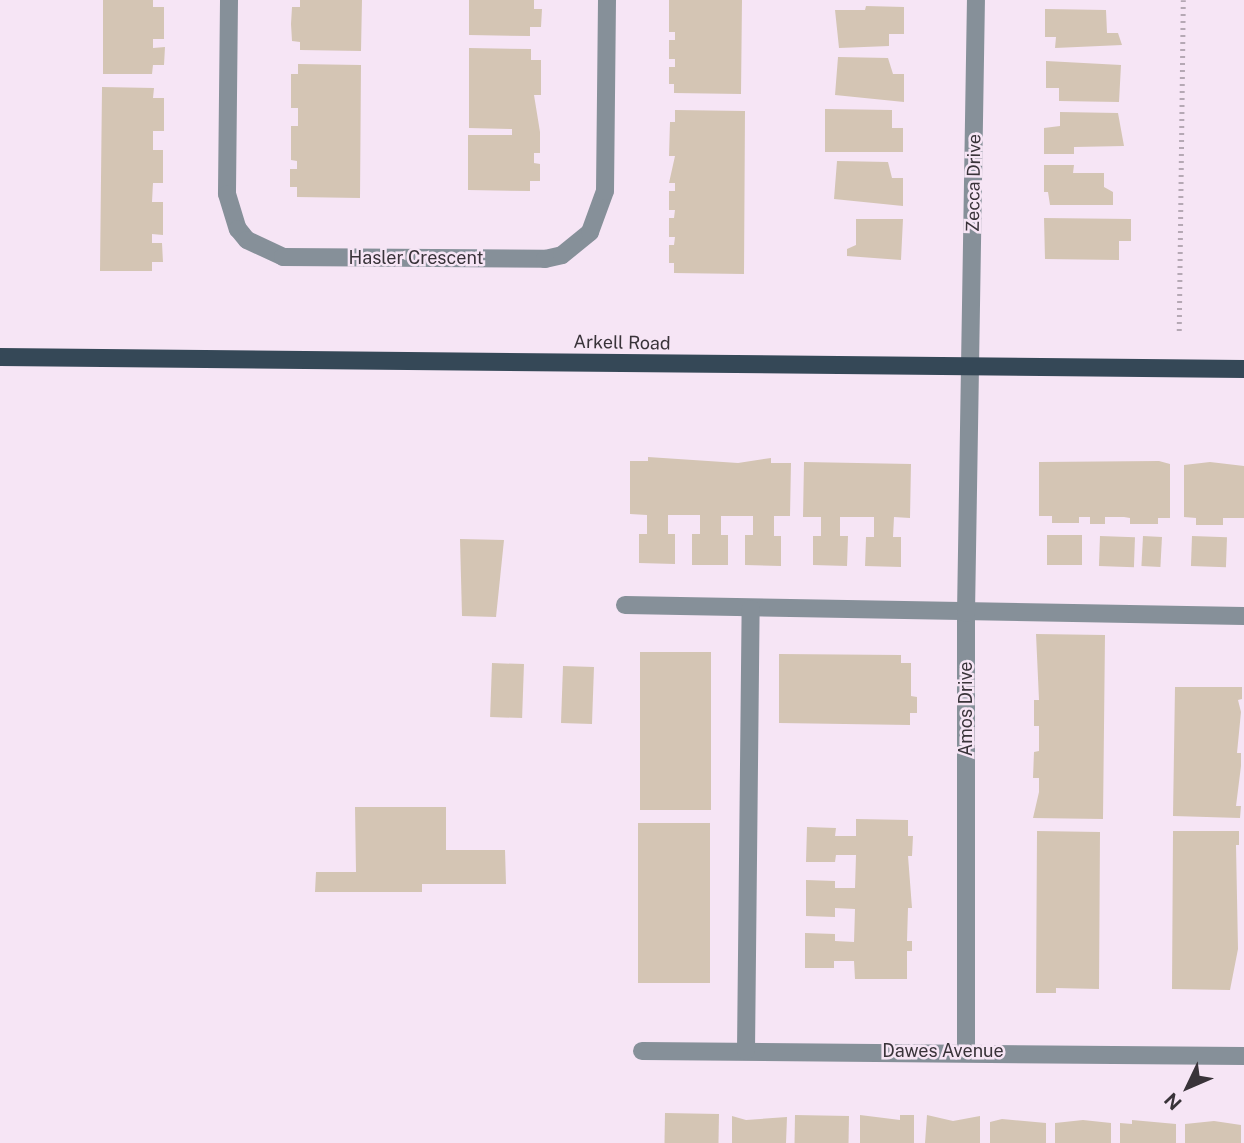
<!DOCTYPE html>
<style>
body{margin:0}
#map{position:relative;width:1244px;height:1143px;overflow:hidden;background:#f6e5f5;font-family:"Public Sans",sans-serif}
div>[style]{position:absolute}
.building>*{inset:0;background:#d4c5b4;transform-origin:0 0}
.path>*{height:4.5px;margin-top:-2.25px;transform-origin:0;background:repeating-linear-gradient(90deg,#b5a8b4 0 2px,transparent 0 7px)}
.minor>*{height:18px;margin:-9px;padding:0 9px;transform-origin:9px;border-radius:9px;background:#869099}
.major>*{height:18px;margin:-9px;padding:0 9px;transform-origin:9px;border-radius:9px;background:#354857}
span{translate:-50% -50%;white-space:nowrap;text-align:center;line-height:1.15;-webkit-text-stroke:5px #f6e5f5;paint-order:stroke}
.street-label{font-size:18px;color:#393339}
.north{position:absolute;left:1153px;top:1052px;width:70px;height:70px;-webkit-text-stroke:5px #f6e5f5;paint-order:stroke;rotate:226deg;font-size:19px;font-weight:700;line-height:28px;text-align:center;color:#393339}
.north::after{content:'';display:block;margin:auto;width:24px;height:32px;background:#393339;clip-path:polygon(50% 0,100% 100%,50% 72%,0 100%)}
</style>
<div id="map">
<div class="building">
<i style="clip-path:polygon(103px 0,153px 0,153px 7px,164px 7px,164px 39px,153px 39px,153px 48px,165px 47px,164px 65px,153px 65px,152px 74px,103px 74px)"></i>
<i style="clip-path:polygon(300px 0,362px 0,361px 51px,300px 50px,300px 42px,292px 41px,291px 24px,292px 7px,300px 7px)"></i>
<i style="clip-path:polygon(469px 0,534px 0,534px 9px,542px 9px,541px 27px,530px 27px,530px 36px,469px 35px)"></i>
<i style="clip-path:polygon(669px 0,742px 0,741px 94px,674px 93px,674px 84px,669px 84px,669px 67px,675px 67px,675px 59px,669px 59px,669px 40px,675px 40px,675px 32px,669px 32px)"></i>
<i style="clip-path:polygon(866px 6px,904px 7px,904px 34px,889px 34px,889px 46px,839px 48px,835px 10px,865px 10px)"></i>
<i style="clip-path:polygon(1045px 9px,1106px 10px,1107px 33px,1118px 33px,1122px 45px,1055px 48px,1056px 37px,1045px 37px)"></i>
<i style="clip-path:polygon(469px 48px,531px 49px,531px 60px,541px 60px,541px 95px,534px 95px,540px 132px,540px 153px,534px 153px,534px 163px,540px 164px,540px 181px,530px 181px,530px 191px,468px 190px,468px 135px,512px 135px,512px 129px,469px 128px)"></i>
<i style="clip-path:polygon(838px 57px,888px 58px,893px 74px,904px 74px,904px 102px,835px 95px)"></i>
<i style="clip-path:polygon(1046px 61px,1121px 65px,1119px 102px,1059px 101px,1059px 88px,1046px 88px)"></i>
<i style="clip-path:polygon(298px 64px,361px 65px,360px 198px,297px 197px,297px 187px,290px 187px,290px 169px,297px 169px,297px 161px,291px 160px,291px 126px,298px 126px,298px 108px,291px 108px,291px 74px,298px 74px)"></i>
<i style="clip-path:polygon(102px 87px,154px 88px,153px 98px,164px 98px,164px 131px,153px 131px,153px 150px,163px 150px,163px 183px,153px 183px,152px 202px,163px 202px,163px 235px,152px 234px,152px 243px,162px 243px,163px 262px,152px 262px,152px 271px,100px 271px)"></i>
<i style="clip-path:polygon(825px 109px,892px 110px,892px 128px,903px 128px,903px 152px,825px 152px)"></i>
<i style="clip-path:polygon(675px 110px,745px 111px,744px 274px,674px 273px,674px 263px,669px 263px,669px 245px,674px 245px,675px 237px,669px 237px,669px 218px,674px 218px,675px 210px,669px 210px,669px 191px,675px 191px,675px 183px,669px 183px,675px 156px,669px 156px,670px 122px,675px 122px)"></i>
<i style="clip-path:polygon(1060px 112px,1118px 113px,1124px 146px,1074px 147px,1074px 154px,1044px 154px,1044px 128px,1060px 126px)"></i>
<i style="clip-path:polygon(837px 161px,888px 162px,892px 178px,903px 178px,903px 206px,834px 199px)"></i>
<i style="clip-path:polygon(1044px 165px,1074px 165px,1073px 173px,1104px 173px,1104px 187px,1113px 192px,1113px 205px,1050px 205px,1048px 192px,1044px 192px)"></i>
<i style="clip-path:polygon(1044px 218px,1131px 219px,1131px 241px,1119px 241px,1119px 260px,1045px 259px)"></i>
<i style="clip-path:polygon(856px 219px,903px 219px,901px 260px,847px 256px,847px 249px,856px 245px)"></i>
<i style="clip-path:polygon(648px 457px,738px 463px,771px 458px,771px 463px,791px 463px,790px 516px,774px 516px,774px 536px,781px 536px,781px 566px,745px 565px,745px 535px,753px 535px,753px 516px,721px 516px,721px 535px,728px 535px,728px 565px,692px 565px,692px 534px,700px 534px,700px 515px,668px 515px,668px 534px,675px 534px,675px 564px,639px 563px,639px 534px,647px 534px,647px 515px,630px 514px,630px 461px,648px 461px)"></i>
<i style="clip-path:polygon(1159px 461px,1170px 464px,1170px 518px,1158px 518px,1158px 524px,1130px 524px,1130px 518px,1124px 517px,1105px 517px,1105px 524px,1090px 524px,1090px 517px,1079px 517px,1079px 523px,1052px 523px,1052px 516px,1039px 516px,1039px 462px)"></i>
<i style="clip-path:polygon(804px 462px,911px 464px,910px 518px,894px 517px,893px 537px,901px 537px,901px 567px,865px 566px,866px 537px,874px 537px,874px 517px,840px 517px,840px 536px,848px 536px,847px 566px,813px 565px,813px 536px,821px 536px,821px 517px,803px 517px)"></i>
<i style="clip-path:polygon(1210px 462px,1244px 466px,1244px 518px,1223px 518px,1223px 525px,1196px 525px,1196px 518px,1184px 517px,1184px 465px)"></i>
<i style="left:1047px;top:535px;width:35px;height:30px"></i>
<i style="left:1100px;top:536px;width:35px;height:30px;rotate:2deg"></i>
<i style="left:1143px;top:536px;width:19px;height:30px;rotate:3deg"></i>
<i style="left:1192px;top:536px;width:35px;height:30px;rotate:2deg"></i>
<i style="clip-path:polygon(460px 539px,504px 540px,496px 617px,462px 616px)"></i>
<i style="clip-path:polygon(1036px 634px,1105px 635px,1103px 819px,1033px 818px,1039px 792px,1039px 778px,1033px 778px,1034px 752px,1039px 751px,1039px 726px,1034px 726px,1034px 700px,1039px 700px)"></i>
<i style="left:640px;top:652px;width:71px;height:158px"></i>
<i style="clip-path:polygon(779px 654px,901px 655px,901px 663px,911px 663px,911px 696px,917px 697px,917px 713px,910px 713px,910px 725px,779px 723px)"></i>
<i style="left:492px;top:663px;width:32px;height:54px;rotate:2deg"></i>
<i style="left:563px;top:666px;width:31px;height:57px;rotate:2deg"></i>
<i style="clip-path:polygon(1175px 687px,1242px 687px,1242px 699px,1238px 700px,1241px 712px,1237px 753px,1241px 753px,1241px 766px,1236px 806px,1241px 806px,1240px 818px,1173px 816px)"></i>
<i style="clip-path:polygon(355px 807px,446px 807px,446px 850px,505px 850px,506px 884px,422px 884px,422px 892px,315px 892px,316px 872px,356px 872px)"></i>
<i style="clip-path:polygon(856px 819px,908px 820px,908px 836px,913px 836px,912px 856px,908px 856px,912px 908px,908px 908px,907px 941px,912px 941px,912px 951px,907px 951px,907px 979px,855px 979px,854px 961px,834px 961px,834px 968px,805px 968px,805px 933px,835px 934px,835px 941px,854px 942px,855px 909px,835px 908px,835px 917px,806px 916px,806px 880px,835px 881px,835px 888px,855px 888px,856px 855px,836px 855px,835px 862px,806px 862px,807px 827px,836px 828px,835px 836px,856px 836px)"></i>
<i style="left:638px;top:823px;width:72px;height:160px"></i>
<i style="clip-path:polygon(1037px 831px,1100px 832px,1099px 989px,1056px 988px,1056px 993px,1036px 993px)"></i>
<i style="clip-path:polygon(1173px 831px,1239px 831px,1239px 845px,1236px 845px,1238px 949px,1230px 990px,1172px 989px)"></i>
<i style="left:665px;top:1113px;width:54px;height:30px;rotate:1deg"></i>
<i style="left:795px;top:1115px;width:54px;height:28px;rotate:1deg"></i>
<i style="clip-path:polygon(860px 1115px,900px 1120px,900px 1115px,914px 1115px,914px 1143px,860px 1143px)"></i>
<i style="clip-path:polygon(927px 1115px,953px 1121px,980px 1116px,980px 1143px,925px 1143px)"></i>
<i style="clip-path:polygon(732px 1116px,746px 1120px,787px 1117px,786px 1143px,732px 1143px)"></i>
<i style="clip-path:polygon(1002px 1119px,1046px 1123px,1046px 1143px,990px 1143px,990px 1122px)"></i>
<i style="clip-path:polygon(1083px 1120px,1111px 1123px,1111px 1143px,1055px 1143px,1055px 1123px)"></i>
<i style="clip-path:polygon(1132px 1120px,1176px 1124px,1176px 1143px,1120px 1143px,1120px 1123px,1132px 1124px)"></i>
<i style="clip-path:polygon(1214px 1121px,1241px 1125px,1241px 1143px,1185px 1143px,1185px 1124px)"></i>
</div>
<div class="path">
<i style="left:1179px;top:331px;width:331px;rotate:-89.3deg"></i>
</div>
<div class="minor">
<i style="left:229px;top:0;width:194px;rotate:90.6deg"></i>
<i style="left:227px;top:194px;width:37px;rotate:73deg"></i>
<i style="left:238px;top:229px;width:14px;rotate:51deg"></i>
<i style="left:247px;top:240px;width:40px;rotate:25deg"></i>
<i style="left:283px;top:257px;width:262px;rotate:0.4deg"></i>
<i style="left:545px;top:259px;width:17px;rotate:-13deg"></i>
<i style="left:562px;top:255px;width:36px;rotate:-39deg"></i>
<i style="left:590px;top:232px;width:44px;rotate:-69.9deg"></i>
<i style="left:605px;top:191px;width:191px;rotate:-89.4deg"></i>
<i style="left:625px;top:605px;width:619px;rotate:1.02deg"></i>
<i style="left:966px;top:1050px;width:437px;rotate:-90deg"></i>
<i style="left:966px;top:613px;width:613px;rotate:-89.07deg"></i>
<i style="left:642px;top:1051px;width:602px;rotate:0.48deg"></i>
<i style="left:746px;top:1051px;width:442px;rotate:-89.4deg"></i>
</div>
<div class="major">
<i style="left:0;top:357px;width:1244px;rotate:0.55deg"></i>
</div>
<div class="street-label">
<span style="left:974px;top:183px;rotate:-89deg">Zecca Drive</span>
<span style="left:416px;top:258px">Hasler Crescent</span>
<span style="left:622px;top:343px;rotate:1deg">Arkell Road</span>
<span style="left:966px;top:709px;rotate:-90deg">Amos Drive</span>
<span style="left:943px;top:1051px">Dawes Avenue</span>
</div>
<div class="north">N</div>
</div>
